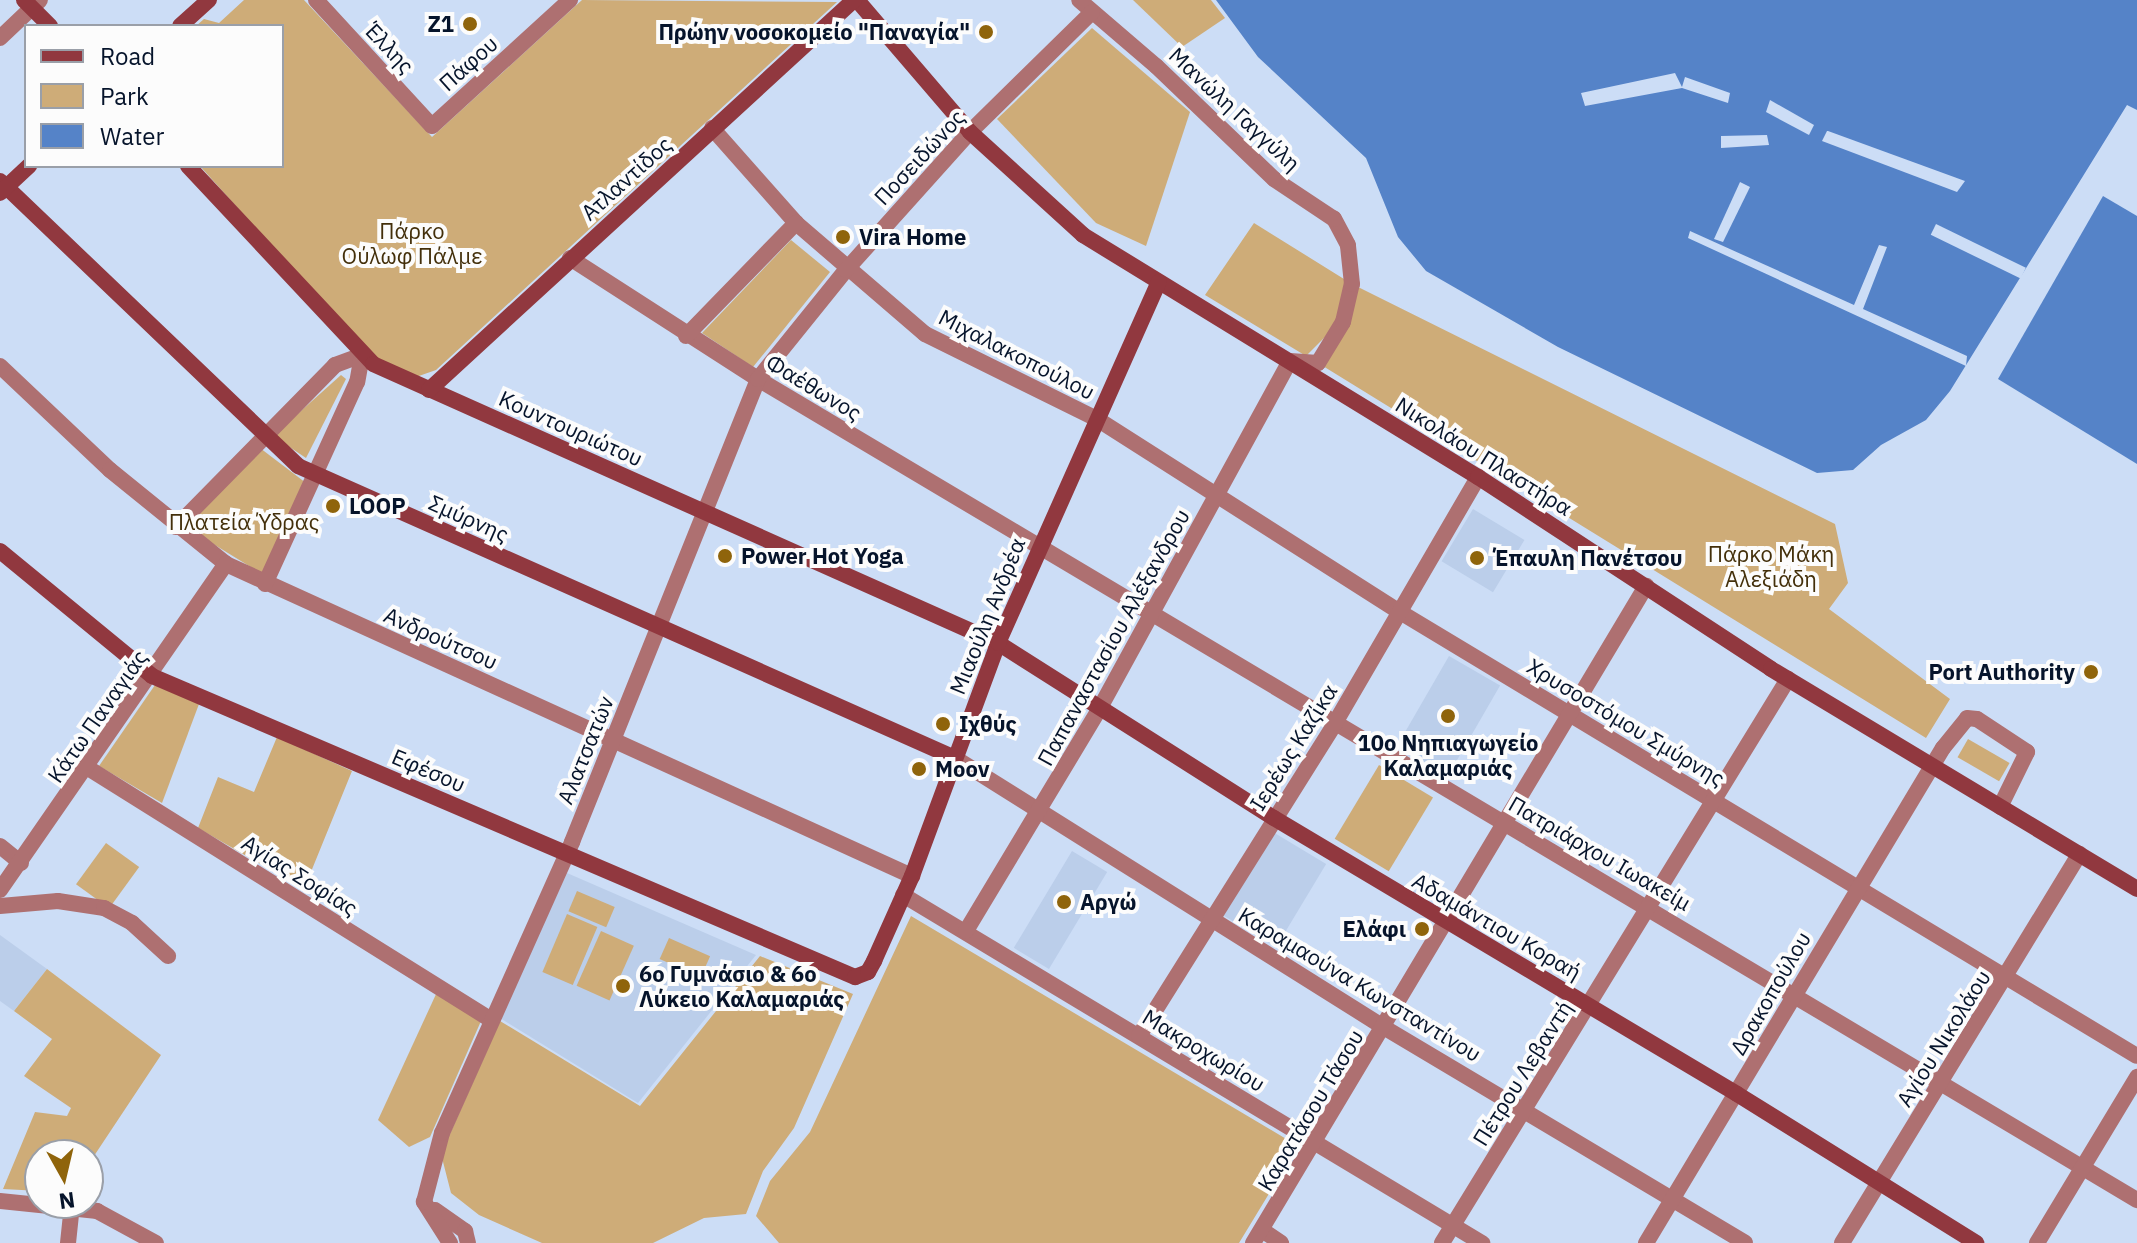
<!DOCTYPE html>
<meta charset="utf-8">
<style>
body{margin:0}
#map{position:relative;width:2137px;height:1243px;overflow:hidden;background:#ccddf6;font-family:"IBM Plex Sans",sans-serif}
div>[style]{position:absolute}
.built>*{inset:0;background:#bbceea;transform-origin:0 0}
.green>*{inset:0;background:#ceac78;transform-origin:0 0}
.water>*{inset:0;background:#5583c8}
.pier>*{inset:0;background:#ccddf6;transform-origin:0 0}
.street>*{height:16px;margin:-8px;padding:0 8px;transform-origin:8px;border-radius:8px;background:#ae7071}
.secondary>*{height:16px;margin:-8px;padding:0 8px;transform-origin:8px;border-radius:8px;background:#91383f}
.dots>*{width:22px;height:22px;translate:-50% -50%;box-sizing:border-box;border:4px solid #fcfcfc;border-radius:50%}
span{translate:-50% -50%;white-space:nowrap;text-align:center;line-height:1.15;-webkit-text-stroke:8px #fcfcfc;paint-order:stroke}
.poi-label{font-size:22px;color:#06142b;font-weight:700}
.right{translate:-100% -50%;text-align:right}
.left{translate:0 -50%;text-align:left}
.street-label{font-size:22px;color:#06142b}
.park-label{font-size:22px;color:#432f0a}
.legend{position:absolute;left:24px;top:24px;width:260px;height:144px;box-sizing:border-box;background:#fcfcfc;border:2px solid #9a9fa8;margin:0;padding:10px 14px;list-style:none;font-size:24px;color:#06142b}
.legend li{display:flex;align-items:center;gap:16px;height:40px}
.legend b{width:40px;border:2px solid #9a9fa8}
.north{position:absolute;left:24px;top:1139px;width:80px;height:80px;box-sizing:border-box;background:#fcfcfc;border:2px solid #9a9fa8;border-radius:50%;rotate:172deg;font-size:22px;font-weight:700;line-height:32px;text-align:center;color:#06142b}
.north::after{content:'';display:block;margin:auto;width:28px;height:36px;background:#8f640b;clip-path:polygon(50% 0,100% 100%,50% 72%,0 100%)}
</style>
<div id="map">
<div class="built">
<i style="left:1473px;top:509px;width:60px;height:61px;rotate:31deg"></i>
<i style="left:1449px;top:656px;width:59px;height:104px;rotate:30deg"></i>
<i style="left:1273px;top:832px;width:62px;height:97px;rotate:31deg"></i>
<i style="left:1072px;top:851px;width:41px;height:113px;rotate:31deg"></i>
<i style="clip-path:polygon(567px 873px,756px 955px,638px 1103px,500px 1018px)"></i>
<i style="clip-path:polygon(0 935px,47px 969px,14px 1011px,0 1001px)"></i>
</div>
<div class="green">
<i style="clip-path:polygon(244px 0,304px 0,432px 137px,582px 0,837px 2px,436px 370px,416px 377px,370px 356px,200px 166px,282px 166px,282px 26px,196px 26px,204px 19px,219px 23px)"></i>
<i style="clip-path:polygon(1133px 0,1211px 0,1225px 18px,1182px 47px)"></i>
<i style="clip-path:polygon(1092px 28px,1190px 112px,1146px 246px,1096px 223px,997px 119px)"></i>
<i style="clip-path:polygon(1254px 223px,1352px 284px,1835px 524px,1848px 583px,1829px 609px,1950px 699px,1926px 738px,1318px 363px,1330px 332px,1306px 356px,1205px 295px)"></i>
<i style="clip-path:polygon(791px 240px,830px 272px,753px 367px,702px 333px)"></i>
<i style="clip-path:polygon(341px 375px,346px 379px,306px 458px,273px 436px)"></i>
<i style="clip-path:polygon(260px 448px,306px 483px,262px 574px,184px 526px)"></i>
<i style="clip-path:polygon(155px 685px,199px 704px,162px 803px,99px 766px)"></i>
<i style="clip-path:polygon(277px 737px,352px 771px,304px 889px,198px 828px,218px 777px,254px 792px)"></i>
<i style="left:1968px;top:739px;width:48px;height:21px;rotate:30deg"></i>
<i style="left:1379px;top:765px;width:63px;height:86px;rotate:31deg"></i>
<i style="left:106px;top:843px;width:41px;height:51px;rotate:36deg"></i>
<i style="left:577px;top:891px;width:41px;height:22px;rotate:23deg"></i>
<i style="left:567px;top:914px;width:33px;height:63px;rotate:23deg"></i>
<i style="clip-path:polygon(911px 916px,1298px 1146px,1239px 1243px,779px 1243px,756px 1216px,770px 1181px,810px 1132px)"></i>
<i style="left:601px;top:931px;width:36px;height:60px;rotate:24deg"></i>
<i style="left:669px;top:938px;width:45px;height:23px;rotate:24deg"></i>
<i style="clip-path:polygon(760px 956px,853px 994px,794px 1128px,763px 1171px,746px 1214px,704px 1218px,653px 1243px,542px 1243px,479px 1215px,451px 1193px,441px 1154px,500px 1021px,640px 1106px)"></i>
<i style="clip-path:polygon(47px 969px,161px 1055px,88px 1165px,88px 1155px,40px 1155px,40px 1191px,3px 1189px,35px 1112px,67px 1116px,71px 1108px,24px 1076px,52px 1039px,14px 1011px)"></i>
<i style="clip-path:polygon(437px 992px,481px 1021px,430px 1137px,409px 1147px,378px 1120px)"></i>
</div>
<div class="water">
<i style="clip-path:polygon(1216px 0,2137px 0,2137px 110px,2127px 105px,1950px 391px,1926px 420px,1881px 445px,1853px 470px,1817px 473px,1558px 347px,1426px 271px,1398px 237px,1366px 158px,1258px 57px)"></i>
<i style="clip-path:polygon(2103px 196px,2137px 216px,2137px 464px,1998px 379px)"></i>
</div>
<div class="pier">
<i style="clip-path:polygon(1675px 73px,1682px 87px,1685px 77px,1730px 93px,1728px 103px,1682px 88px,1585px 106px,1581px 93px)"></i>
<i style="clip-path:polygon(1770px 100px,1814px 125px,1809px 135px,1766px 112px)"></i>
<i style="clip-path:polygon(1827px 131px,1828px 131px,1965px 181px,1957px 192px,1822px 141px)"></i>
<i style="clip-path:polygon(1767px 135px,1769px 145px,1721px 148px,1721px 136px)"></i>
<i style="clip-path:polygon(1740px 182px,1750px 187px,1723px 242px,1714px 239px)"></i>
<i style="left:1936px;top:224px;width:100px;height:12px;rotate:26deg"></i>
<i style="clip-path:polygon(1690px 231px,1854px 305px,1879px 245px,1887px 247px,1863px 309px,1967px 356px,1966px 366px,1688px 238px)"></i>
</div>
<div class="street">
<i style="left:316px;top:0;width:171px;rotate:47.4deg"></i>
<i style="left:432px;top:126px;width:187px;rotate:-42.4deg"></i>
<i style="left:0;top:38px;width:55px;rotate:-43.5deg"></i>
<i style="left:712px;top:128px;width:127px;rotate:48.5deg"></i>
<i style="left:796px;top:223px;width:170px;rotate:40.7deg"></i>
<i style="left:925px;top:334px;width:192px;rotate:26.3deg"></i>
<i style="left:1097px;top:419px;width:359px;rotate:32.5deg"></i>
<i style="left:1400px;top:612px;width:860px;rotate:31.07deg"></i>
<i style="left:570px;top:258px;width:224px;rotate:32.8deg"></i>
<i style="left:758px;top:379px;width:1605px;rotate:30.77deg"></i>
<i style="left:686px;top:336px;width:158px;rotate:-45.8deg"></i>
<i style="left:0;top:366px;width:151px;rotate:43.4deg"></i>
<i style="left:110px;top:470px;width:149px;rotate:39deg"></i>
<i style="left:226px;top:564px;width:754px;rotate:24.46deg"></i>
<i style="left:176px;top:527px;width:227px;rotate:-45.5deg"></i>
<i style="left:335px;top:365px;width:29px;rotate:-20deg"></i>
<i style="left:362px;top:355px;width:27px;rotate:100deg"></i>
<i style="left:357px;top:382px;width:222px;rotate:114.5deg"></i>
<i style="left:955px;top:758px;width:508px;rotate:32.12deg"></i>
<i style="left:1385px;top:1028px;width:419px;rotate:30.8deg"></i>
<i style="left:88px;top:768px;width:473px;rotate:32deg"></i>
<i style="left:0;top:846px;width:27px;rotate:39deg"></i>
<i style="left:0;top:890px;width:397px;rotate:-55.3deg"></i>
<i style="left:903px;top:895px;width:676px;rotate:31.01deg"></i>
<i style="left:0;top:906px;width:58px;rotate:-4.9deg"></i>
<i style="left:58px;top:901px;width:47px;rotate:8.7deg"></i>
<i style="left:104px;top:908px;width:32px;rotate:28deg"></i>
<i style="left:132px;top:923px;width:49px;rotate:42.5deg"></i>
<i style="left:966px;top:931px;width:262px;rotate:-59deg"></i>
<i style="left:1101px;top:706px;width:393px;rotate:-61.3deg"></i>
<i style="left:1290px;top:361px;width:28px;rotate:4deg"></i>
<i style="left:1318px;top:363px;width:48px;rotate:-58.6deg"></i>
<i style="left:1343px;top:322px;width:39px;rotate:-77deg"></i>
<i style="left:1352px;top:284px;width:39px;rotate:-96deg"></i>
<i style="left:1348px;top:245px;width:30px;rotate:-118deg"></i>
<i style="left:1334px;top:219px;width:72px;rotate:-146.3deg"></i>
<i style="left:1274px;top:179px;width:163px;rotate:-136.2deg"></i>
<i style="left:1156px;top:66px;width:101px;rotate:-139.4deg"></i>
<i style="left:1139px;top:1036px;width:369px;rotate:-57.9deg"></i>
<i style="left:1335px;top:723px;width:285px;rotate:-59.8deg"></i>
<i style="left:0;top:1201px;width:98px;rotate:5.9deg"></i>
<i style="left:97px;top:1211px;width:67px;rotate:28.5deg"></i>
<i style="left:435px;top:1210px;width:37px;rotate:35deg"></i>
<i style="left:465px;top:1231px;width:12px;rotate:76deg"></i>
<i style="left:1262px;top:1230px;width:23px;rotate:34deg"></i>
<i style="left:68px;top:1243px;width:37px;rotate:-84deg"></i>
<i style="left:450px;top:1243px;width:49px;rotate:-122.4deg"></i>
<i style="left:424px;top:1202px;width:71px;rotate:-75.4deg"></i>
<i style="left:442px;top:1133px;width:319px;rotate:-65.9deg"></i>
<i style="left:572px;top:842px;width:499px;rotate:-68.1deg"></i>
<i style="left:758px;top:379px;width:140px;rotate:-51.1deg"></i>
<i style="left:846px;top:270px;width:186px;rotate:-48.1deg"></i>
<i style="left:970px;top:132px;width:171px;rotate:-44.5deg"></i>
<i style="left:1253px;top:1243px;width:766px;rotate:-59.11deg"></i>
<i style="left:1442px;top:1243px;width:662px;rotate:-58.47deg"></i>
<i style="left:1646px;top:1243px;width:577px;rotate:-59.04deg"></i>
<i style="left:1943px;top:748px;width:38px;rotate:-51deg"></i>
<i style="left:1967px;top:718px;width:10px;rotate:6deg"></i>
<i style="left:1977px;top:719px;width:60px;rotate:33.4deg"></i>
<i style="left:2027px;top:752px;width:61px;rotate:116.1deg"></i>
<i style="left:1842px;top:1243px;width:456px;rotate:-58.6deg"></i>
<i style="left:2037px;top:1243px;width:194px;rotate:-58.9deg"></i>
</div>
<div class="secondary">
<i style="left:24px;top:0;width:37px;rotate:45deg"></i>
<i style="left:857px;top:0;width:174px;rotate:49.4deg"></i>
<i style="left:970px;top:132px;width:153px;rotate:42.3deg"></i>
<i style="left:1083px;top:235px;width:463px;rotate:31.5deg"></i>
<i style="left:1478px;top:477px;width:350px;rotate:33.2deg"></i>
<i style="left:1771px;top:669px;width:427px;rotate:31deg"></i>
<i style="left:180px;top:26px;width:39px;rotate:-42deg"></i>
<i style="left:188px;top:166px;width:271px;rotate:46.9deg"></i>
<i style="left:373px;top:364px;width:684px;rotate:24.06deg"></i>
<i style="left:998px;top:643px;width:327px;rotate:32.4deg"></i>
<i style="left:1274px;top:818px;width:539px;rotate:30.8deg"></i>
<i style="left:1737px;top:1094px;width:282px;rotate:31.9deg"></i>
<i style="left:0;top:181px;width:412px;rotate:43.7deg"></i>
<i style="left:298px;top:466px;width:719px;rotate:23.96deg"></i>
<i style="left:0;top:193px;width:40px;rotate:-43deg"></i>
<i style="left:429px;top:390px;width:577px;rotate:-42.54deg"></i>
<i style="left:0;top:551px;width:197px;rotate:39.4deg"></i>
<i style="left:152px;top:676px;width:765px;rotate:23.18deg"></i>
<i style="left:855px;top:977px;width:14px;rotate:-21deg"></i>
<i style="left:868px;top:972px;width:13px;rotate:-61deg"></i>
<i style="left:874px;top:961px;width:93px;rotate:-65.9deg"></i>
<i style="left:912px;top:876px;width:248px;rotate:-69.7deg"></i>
<i style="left:998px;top:643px;width:395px;rotate:-66deg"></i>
</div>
<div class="dots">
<i style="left:470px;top:24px;background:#8f640b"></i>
<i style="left:986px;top:32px;background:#8f640b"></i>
<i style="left:843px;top:237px;background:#8f640b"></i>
<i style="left:333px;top:506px;background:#8f640b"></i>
<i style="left:725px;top:556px;background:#8f640b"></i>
<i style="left:1477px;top:558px;background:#8f640b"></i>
<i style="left:2091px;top:672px;background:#8f640b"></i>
<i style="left:1448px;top:716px;background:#8f640b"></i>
<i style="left:943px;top:724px;background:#8f640b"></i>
<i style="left:919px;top:769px;background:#8f640b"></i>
<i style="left:1064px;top:902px;background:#8f640b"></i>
<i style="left:1422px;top:929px;background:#8f640b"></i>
<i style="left:623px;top:986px;background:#8f640b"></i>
</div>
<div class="poi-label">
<span class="right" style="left:454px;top:24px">Ζ1</span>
<span class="right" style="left:970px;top:32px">Πρώην νοσοκομείο "Παναγία"</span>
<span class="left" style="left:859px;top:237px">Vira Home</span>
<span class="left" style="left:349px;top:506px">LOOP</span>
<span class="left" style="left:741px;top:556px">Power Hot Yoga</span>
<span class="left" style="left:1493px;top:558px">Έπαυλη Πανέτσου</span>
<span class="right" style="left:2075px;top:672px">Port Authority</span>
<span class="left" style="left:959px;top:724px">Ιχθύς</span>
<span style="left:1448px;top:755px">10ο Νηπιαγωγείο<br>Καλαμαριάς</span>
<span class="left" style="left:935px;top:769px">Moov</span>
<span class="left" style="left:1080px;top:902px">Αργώ</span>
<span class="right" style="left:1406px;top:929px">Ελάφι</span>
<span class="left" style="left:639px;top:986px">6ο Γυμνάσιο &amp; 6ο<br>Λύκειο Καλαμαριάς</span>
</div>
<div class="street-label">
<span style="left:390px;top:48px;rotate:47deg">Έλλης</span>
<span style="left:468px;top:63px;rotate:-42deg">Πάφου</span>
<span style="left:1235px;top:109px;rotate:43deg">Μανώλη Γαγγύλη</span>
<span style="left:919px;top:157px;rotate:-47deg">Ποσειδώνος</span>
<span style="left:626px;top:178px;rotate:-42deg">Ατλαντίδος</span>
<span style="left:1017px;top:354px;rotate:27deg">Μιχαλακοπούλου</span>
<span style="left:814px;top:387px;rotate:31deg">Φαέθωνος</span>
<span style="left:571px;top:428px;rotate:24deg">Κουντουριώτου</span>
<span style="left:1484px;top:456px;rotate:32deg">Νικολάου Πλαστήρα</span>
<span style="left:469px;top:518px;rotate:24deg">Σμύρνης</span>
<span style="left:987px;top:616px;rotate:-68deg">Μιαούλη Ανδρέα</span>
<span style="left:1113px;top:637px;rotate:-61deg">Παπαναστασίου Αλέξανδρου</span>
<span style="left:441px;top:638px;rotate:24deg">Ανδρούτσου</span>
<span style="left:97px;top:716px;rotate:-55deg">Κάτω Παναγιάς</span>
<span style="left:1626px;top:722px;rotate:31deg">Χρυσοστόμου Σμύρνης</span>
<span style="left:1293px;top:747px;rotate:-58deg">Ιερέως Καζίκα</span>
<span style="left:585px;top:750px;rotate:-68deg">Αλατσατών</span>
<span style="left:429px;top:770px;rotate:23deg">Εφέσου</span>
<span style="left:1600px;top:853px;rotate:30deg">Πατριάρχου Ιωακείμ</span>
<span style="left:300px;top:875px;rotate:32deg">Αγίας Σοφίας</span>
<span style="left:1497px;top:926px;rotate:30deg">Αδαμάντιου Κοραή</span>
<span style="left:1360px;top:984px;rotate:31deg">Καραμαούνα Κωνσταντίνου</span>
<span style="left:1770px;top:993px;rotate:-60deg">Δρακοπούλου</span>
<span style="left:1943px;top:1038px;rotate:-58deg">Αγίου Νικολάου</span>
<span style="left:1204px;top:1050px;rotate:31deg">Μακροχωρίου</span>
<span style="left:1522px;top:1073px;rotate:-58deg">Πέτρου Λεβαντή</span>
<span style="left:1310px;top:1110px;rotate:-59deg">Καρατάσου Τάσου</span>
</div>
<div class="park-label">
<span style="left:412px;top:243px">Πάρκο<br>Ούλωφ Πάλμε</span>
<span style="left:244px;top:522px">Πλατεία Ύδρας</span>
<span style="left:1771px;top:566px">Πάρκο Μάκη<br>Αλεξιάδη</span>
</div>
<ul class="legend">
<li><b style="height:10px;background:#91383f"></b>Road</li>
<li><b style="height:22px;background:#ceac78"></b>Park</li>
<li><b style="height:22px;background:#5583c8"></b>Water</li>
</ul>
<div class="north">N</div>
</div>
